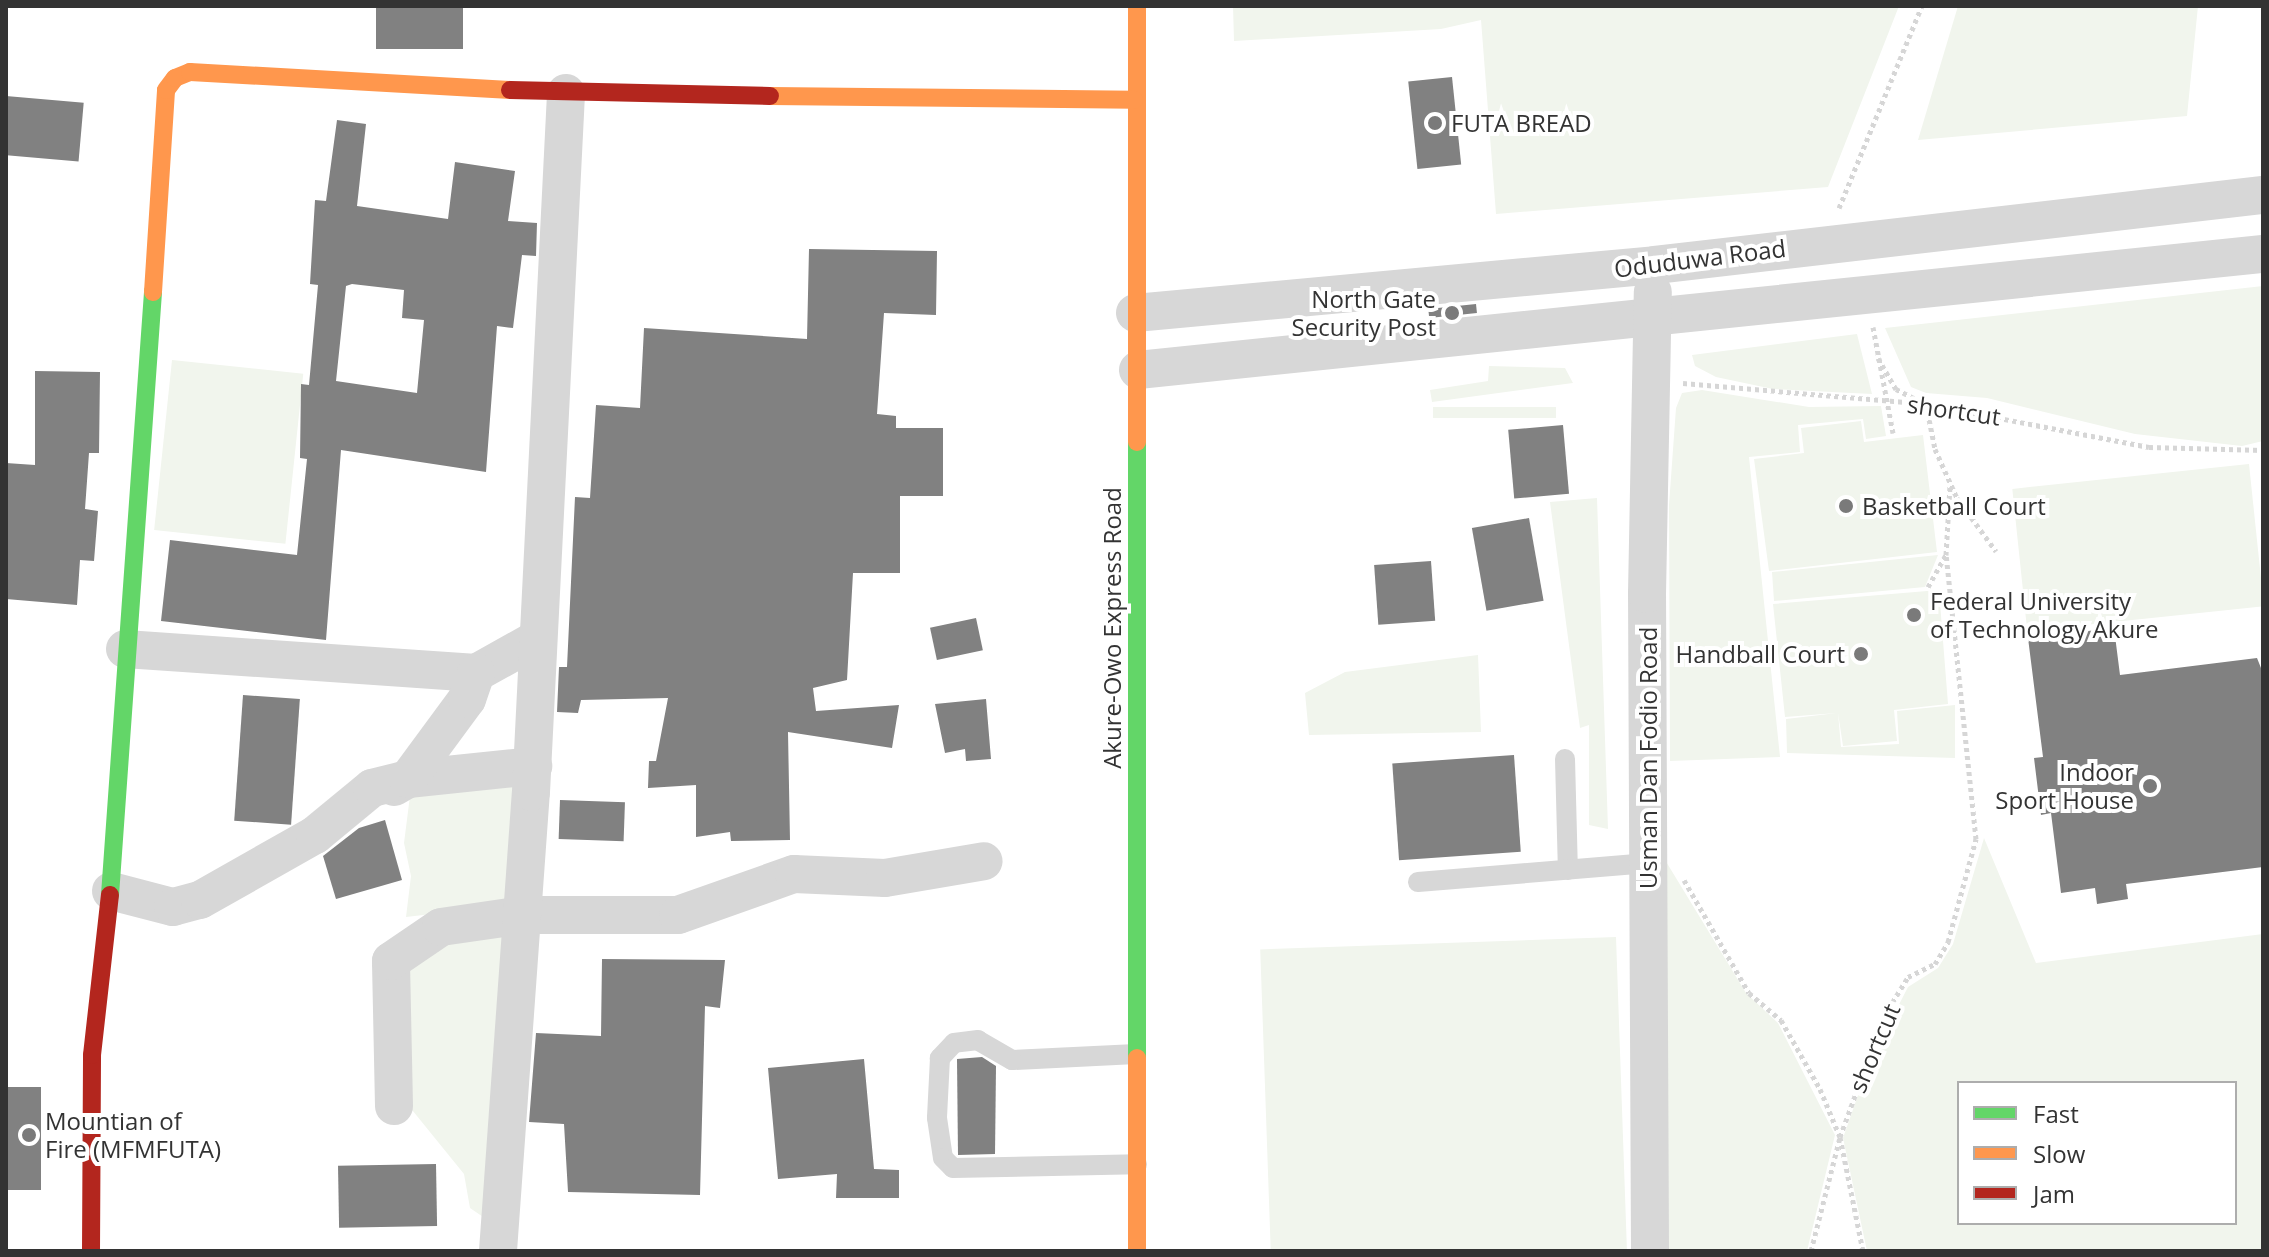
<!DOCTYPE html>
<style>
body{margin:0}
#map{position:relative;width:2269px;height:1257px;overflow:hidden;background:#fff;font-family:"Open Sans",sans-serif}
div>[style]{position:absolute}
.green>*{inset:0;background:#f1f5ed;transform-origin:0 0}
.building>*{inset:0;background:#818181;transform-origin:0 0}
.path>*{height:5px;margin-top:-2.5px;transform-origin:0;background:repeating-linear-gradient(90deg,#d6d6d6 0 4px,transparent 0 8px)}
.lane>*{height:20px;margin:-10px;padding:0 10px;transform-origin:10px;border-radius:10px;background:#d7d7d7}
.street>*{height:38px;margin:-19px;padding:0 19px;transform-origin:19px;border-radius:19px;background:#d7d7d7}
.fast>*{height:18px;margin:-9px;padding:0 9px;transform-origin:9px;border-radius:9px;background:#63d668}
.slow>*{height:18px;margin:-9px;padding:0 9px;transform-origin:9px;border-radius:9px;background:#ff974d}
.jam>*{height:18px;margin:-9px;padding:0 9px;transform-origin:9px;border-radius:9px;background:#b3261e}
.dots>*{width:22px;height:22px;translate:-50% -50%;box-sizing:border-box;border:4px solid #fff;border-radius:50%}
span{translate:-50% -50%;white-space:nowrap;text-align:center;line-height:1.15;-webkit-text-stroke:8px #fff;paint-order:stroke}
.poi-label{font-size:24px;color:#333}
.left{translate:0 -50%;text-align:left}
.right{translate:-100% -50%;text-align:right}
.street-label{font-size:24px;color:#333}
.frame{position:absolute;inset:0;border:8px solid #333;pointer-events:none}
.legend{position:absolute;left:1957px;top:1081px;width:280px;height:144px;box-sizing:border-box;background:#fff;border:2px solid #adadad;margin:0;padding:10px 14px;list-style:none;font-size:24px;color:#333}
.legend li{display:flex;align-items:center;gap:16px;height:40px}
.legend b{width:40px;border:2px solid #adadad}
</style>
<div id="map">
<div class="green">
<i style="clip-path:polygon(1233px 6px,1899px 6px,1828px 187px,1496px 214px,1481px 20px,1441px 29px,1234px 41px)"></i>
<i style="clip-path:polygon(1958px 6px,2198px 6px,2187px 116px,1918px 140px)"></i>
<i style="clip-path:polygon(2263px 286px,2263px 441px,2242px 446px,2135px 434px,1987px 398px,1926px 393px,1911px 387px,1885px 328px)"></i>
<i style="clip-path:polygon(1857px 334px,1872px 394px,1773px 389px,1716px 377px,1695px 366px,1692px 355px)"></i>
<i style="left:172px;top:360px;width:132px;height:171px;rotate:6deg"></i>
<i style="clip-path:polygon(1489px 366px,1565px 368px,1573px 383px,1432px 402px,1430px 390px,1488px 381px)"></i>
<i style="clip-path:polygon(1702px 390px,1809px 407px,1881px 406px,1886px 436px,1866px 439px,1863px 419px,1798px 425px,1800px 452px,1749px 457px,1780px 757px,1670px 761px,1669px 505px,1676px 408px,1682px 393px)"></i>
<i style="left:1556px;top:407px;width:11px;height:123px;rotate:90deg"></i>
<i style="clip-path:polygon(1861px 421px,1864px 442px,1923px 435px,1937px 552px,1769px 571px,1754px 459px,1804px 453px,1801px 428px)"></i>
<i style="left:2249px;top:464px;width:143px;height:238px;rotate:84deg"></i>
<i style="clip-path:polygon(1597px 498px,1608px 829px,1589px 825px,1589px 725px,1580px 728px,1550px 502px)"></i>
<i style="clip-path:polygon(1938px 555px,1925px 587px,1774px 601px,1772px 572px)"></i>
<i style="clip-path:polygon(1939px 590px,1948px 704px,1894px 710px,1897px 741px,1843px 746px,1838px 713px,1841px 747px,1899px 744px,1897px 711px,1955px 705px,1955px 758px,1787px 753px,1786px 719px,1837px 713px,1785px 717px,1773px 604px)"></i>
<i style="clip-path:polygon(1478px 655px,1481px 732px,1309px 735px,1305px 693px,1345px 672px)"></i>
<i style="clip-path:polygon(524px 773px,518px 904px,406px 917px,411px 876px,404px 843px,411px 788px)"></i>
<i style="clip-path:polygon(evenodd,1984px 838px,2036px 963px,2263px 934px,2263px 1251px,1867px 1251px,1843px 1138px,1870px 1061px,1908px 987px,1938px 968px,1953px 944px,1984px 838px,1959px 1083px,2235px 1083px,2235px 1223px,1959px 1223px,1959px 1083px)"></i>
<i style="clip-path:polygon(1662px 855px,1746px 993px,1778px 1023px,1835px 1135px,1807px 1251px,1661px 1251px)"></i>
<i style="clip-path:polygon(514px 922px,492px 1223px,470px 1208px,464px 1174px,404px 1100px,398px 960px)"></i>
<i style="left:1616px;top:937px;width:314px;height:356px;rotate:88deg"></i>
</div>
<div class="building">
<i style="left:376px;top:6px;width:87px;height:43px"></i>
<i style="left:1452px;top:77px;width:88px;height:44px;rotate:84deg"></i>
<i style="left:6px;top:96px;width:78px;height:59px;rotate:5deg"></i>
<i style="clip-path:polygon(evenodd,337px 120px,366px 124px,357px 206px,448px 219px,455px 162px,515px 171px,508px 221px,537px 223px,536px 256px,522px 255px,513px 328px,497px 326px,486px 472px,341px 450px,326px 640px,161px 621px,170px 540px,297px 555px,307px 459px,300px 458px,301px 384px,309px 385px,318px 285px,310px 284px,315px 200px,326px 201px,337px 120px,352px 284px,404px 290px,402px 318px,424px 320px,417px 393px,336px 381px,346px 286px,352px 284px)"></i>
<i style="clip-path:polygon(809px 249px,937px 251px,936px 315px,884px 313px,877px 414px,896px 416px,896px 428px,943px 428px,943px 496px,900px 496px,900px 573px,853px 573px,847px 680px,813px 688px,816px 711px,899px 705px,892px 748px,788px 732px,790px 840px,731px 841px,730px 832px,696px 837px,696px 785px,648px 788px,649px 761px,656px 761px,668px 698px,581px 700px,578px 713px,557px 712px,559px 667px,567px 667px,575px 497px,590px 498px,596px 405px,640px 408px,644px 328px,807px 339px)"></i>
<i style="left:1476px;top:304px;width:9px;height:48px;rotate:84deg"></i>
<i style="clip-path:polygon(35px 371px,100px 372px,99px 453px,89px 453px,85px 509px,98px 511px,94px 561px,80px 560px,77px 605px,6px 599px,6px 463px,35px 465px)"></i>
<i style="left:1563px;top:425px;width:69px;height:55px;rotate:85deg"></i>
<i style="left:1529px;top:518px;width:84px;height:58px;rotate:80deg"></i>
<i style="left:1431px;top:561px;width:60px;height:57px;rotate:86deg"></i>
<i style="left:976px;top:618px;width:33px;height:47px;rotate:78deg"></i>
<i style="clip-path:polygon(2114px 628px,2120px 675px,2257px 658px,2263px 673px,2263px 867px,2126px 884px,2128px 899px,2097px 904px,2095px 888px,2061px 893px,2051px 813px,2041px 815px,2034px 758px,2043px 757px,2028px 638px)"></i>
<i style="left:243px;top:695px;width:57px;height:126px;rotate:4deg"></i>
<i style="clip-path:polygon(986px 699px,991px 759px,966px 761px,965px 749px,945px 753px,935px 704px)"></i>
<i style="left:1514px;top:755px;width:97px;height:122px;rotate:86deg"></i>
<i style="left:560px;top:800px;width:65px;height:39px;rotate:2deg"></i>
<i style="clip-path:polygon(385px 820px,402px 880px,336px 899px,323px 856px,359px 828px)"></i>
<i style="clip-path:polygon(602px 959px,725px 960px,720px 1008px,705px 1006px,700px 1195px,568px 1192px,564px 1124px,529px 1122px,536px 1033px,601px 1036px)"></i>
<i style="clip-path:polygon(982px 1057px,996px 1066px,995px 1154px,958px 1155px,957px 1059px)"></i>
<i style="clip-path:polygon(864px 1059px,874px 1169px,899px 1170px,899px 1198px,836px 1198px,837px 1174px,778px 1179px,768px 1068px)"></i>
<i style="left:6px;top:1087px;width:35px;height:103px"></i>
<i style="left:436px;top:1164px;width:62px;height:98px;rotate:89deg"></i>
</div>
<div class="path">
<i style="left:1839px;top:208px;width:218px;rotate:-67.7deg"></i>
<i style="left:1873px;top:327px;width:108px;rotate:79.3deg"></i>
<i style="left:1878px;top:358px;width:36px;rotate:60deg"></i>
<i style="left:1896px;top:389px;width:34px;rotate:27deg"></i>
<i style="left:1926px;top:404px;width:46px;rotate:78.7deg"></i>
<i style="left:1935px;top:449px;width:54px;rotate:65.8deg"></i>
<i style="left:1957px;top:498px;width:66px;rotate:53.7deg"></i>
<i style="left:1683px;top:383px;width:244px;rotate:4.9deg"></i>
<i style="left:1926px;top:404px;width:227px;rotate:10.9deg"></i>
<i style="left:2149px;top:447px;width:114px;rotate:1.5deg"></i>
<i style="left:1928px;top:587px;width:37px;rotate:-61deg"></i>
<i style="left:1946px;top:555px;width:70px;rotate:-86.7deg"></i>
<i style="left:1684px;top:880px;width:130px;rotate:60.1deg"></i>
<i style="left:1749px;top:993px;width:42px;rotate:40.2deg"></i>
<i style="left:1781px;top:1020px;width:79px;rotate:60.5deg"></i>
<i style="left:1820px;top:1089px;width:52px;rotate:67.4deg"></i>
<i style="left:1840px;top:1137px;width:116px;rotate:78.6deg"></i>
<i style="left:1811px;top:1251px;width:118px;rotate:-75.7deg"></i>
<i style="left:1840px;top:1137px;width:129px;rotate:-70deg"></i>
<i style="left:1884px;top:1016px;width:46px;rotate:-58.4deg"></i>
<i style="left:1908px;top:977px;width:30px;rotate:-26deg"></i>
<i style="left:1935px;top:964px;width:26px;rotate:-59deg"></i>
<i style="left:1948px;top:942px;width:107px;rotate:-74.8deg"></i>
<i style="left:1976px;top:839px;width:286px;rotate:-96deg"></i>
</div>
<div class="lane">
<i style="left:1565px;top:759px;width:111px;rotate:88.5deg"></i>
<i style="left:1418px;top:882px;width:231px;rotate:-4.7deg"></i>
<i style="left:1136px;top:1054px;width:124px;rotate:177.2deg"></i>
<i style="left:1012px;top:1060px;width:39px;rotate:-150deg"></i>
<i style="left:978px;top:1040px;width:24px;rotate:173deg"></i>
<i style="left:954px;top:1043px;width:21px;rotate:133deg"></i>
<i style="left:940px;top:1058px;width:60px;rotate:92.9deg"></i>
<i style="left:937px;top:1118px;width:40px;rotate:81.5deg"></i>
<i style="left:943px;top:1158px;width:14px;rotate:45deg"></i>
<i style="left:953px;top:1168px;width:184px;rotate:-1.2deg"></i>
</div>
<div class="street">
<i style="left:1135px;top:313px;width:522px;rotate:-5.27deg"></i>
<i style="left:1655px;top:265px;width:612px;rotate:-6.57deg"></i>
<i style="left:1138px;top:370px;width:1131px;rotate:-5.89deg"></i>
<i style="left:125px;top:649px;width:352px;rotate:3.9deg"></i>
<i style="left:476px;top:673px;width:70px;rotate:-29.1deg"></i>
<i style="left:394px;top:787px;width:16px;rotate:-30deg"></i>
<i style="left:408px;top:779px;width:126px;rotate:-5.9deg"></i>
<i style="left:111px;top:891px;width:64px;rotate:14.5deg"></i>
<i style="left:173px;top:907px;width:28px;rotate:-15deg"></i>
<i style="left:200px;top:900px;width:132px;rotate:-29.5deg"></i>
<i style="left:315px;top:835px;width:74px;rotate:-39.5deg"></i>
<i style="left:372px;top:788px;width:37px;rotate:-14deg"></i>
<i style="left:408px;top:779px;width:99px;rotate:-53.6deg"></i>
<i style="left:467px;top:699px;width:28px;rotate:-71deg"></i>
<i style="left:394px;top:1106px;width:145px;rotate:-91.2deg"></i>
<i style="left:391px;top:961px;width:60px;rotate:-34.2deg"></i>
<i style="left:441px;top:927px;width:83px;rotate:-8.3deg"></i>
<i style="left:523px;top:915px;width:155px"></i>
<i style="left:678px;top:915px;width:123px;rotate:-19.5deg"></i>
<i style="left:794px;top:874px;width:91px;rotate:2.5deg"></i>
<i style="left:885px;top:878px;width:100px;rotate:-9.7deg"></i>
<i style="left:498px;top:1251px;width:460px;rotate:-85.9deg"></i>
<i style="left:531px;top:792px;width:700px;rotate:-87.13deg"></i>
<i style="left:1650px;top:1251px;width:657px;rotate:-90.26deg"></i>
<i style="left:1647px;top:594px;width:302px;rotate:-88.9deg"></i>
</div>
<div class="fast">
<i style="left:1137px;top:442px;width:616px;rotate:90deg"></i>
<i style="left:110px;top:895px;width:605px;rotate:-85.92deg"></i>
</div>
<div class="slow">
<i style="left:1137px;top:6px;width:436px;rotate:90deg"></i>
<i style="left:770px;top:96px;width:364px;rotate:0.6deg"></i>
<i style="left:153px;top:292px;width:202px;rotate:-86.3deg"></i>
<i style="left:166px;top:90px;width:15px;rotate:-53deg"></i>
<i style="left:175px;top:78px;width:16px;rotate:-22deg"></i>
<i style="left:190px;top:72px;width:321px;rotate:3.2deg"></i>
<i style="left:1137px;top:1058px;width:193px;rotate:90deg"></i>
</div>
<div class="jam">
<i style="left:510px;top:90px;width:260px;rotate:1.3deg"></i>
<i style="left:91px;top:1251px;width:196px;rotate:-89.7deg"></i>
<i style="left:92px;top:1055px;width:161px;rotate:-83.6deg"></i>
</div>
<div class="dots">
<i style="left:1435px;top:123px;background:#7a7a7a"></i>
<i style="left:1452px;top:313px;background:#7a7a7a"></i>
<i style="left:1846px;top:506px;background:#7a7a7a"></i>
<i style="left:1914px;top:615px;background:#7a7a7a"></i>
<i style="left:1861px;top:654px;background:#7a7a7a"></i>
<i style="left:2150px;top:786px;background:#7a7a7a"></i>
<i style="left:29px;top:1135px;background:#7a7a7a"></i>
</div>
<div class="poi-label">
<span class="left" style="left:1451px;top:123px">FUTA BREAD</span>
<span class="right" style="left:1436px;top:313px">North Gate<br>Security Post</span>
<span class="left" style="left:1862px;top:506px">Basketball Court</span>
<span class="left" style="left:1930px;top:615px">Federal University<br>of Technology Akure</span>
<span class="right" style="left:1845px;top:654px">Handball Court</span>
<span class="right" style="left:2134px;top:786px">Indoor<br>Sport House</span>
<span class="left" style="left:45px;top:1135px">Mountian of<br>Fire (MFMFUTA)</span>
</div>
<div class="street-label">
<span style="left:1700px;top:258px;rotate:-7deg">Oduduwa Road</span>
<span style="left:1954px;top:410px;rotate:8deg">shortcut</span>
<span style="left:1112px;top:628px;rotate:-90deg">Akure-Owo Express Road</span>
<span style="left:1648px;top:758px;rotate:-90deg">Usman Dan Fodio Road</span>
<span style="left:1874px;top:1048px;rotate:-67deg">shortcut</span>
</div>
<div class="frame"></div>
<ul class="legend">
<li><b style="height:10px;background:#63d668"></b>Fast</li>
<li><b style="height:10px;background:#ff974d"></b>Slow</li>
<li><b style="height:10px;background:#b3261e"></b>Jam</li>
</ul>
</div>
